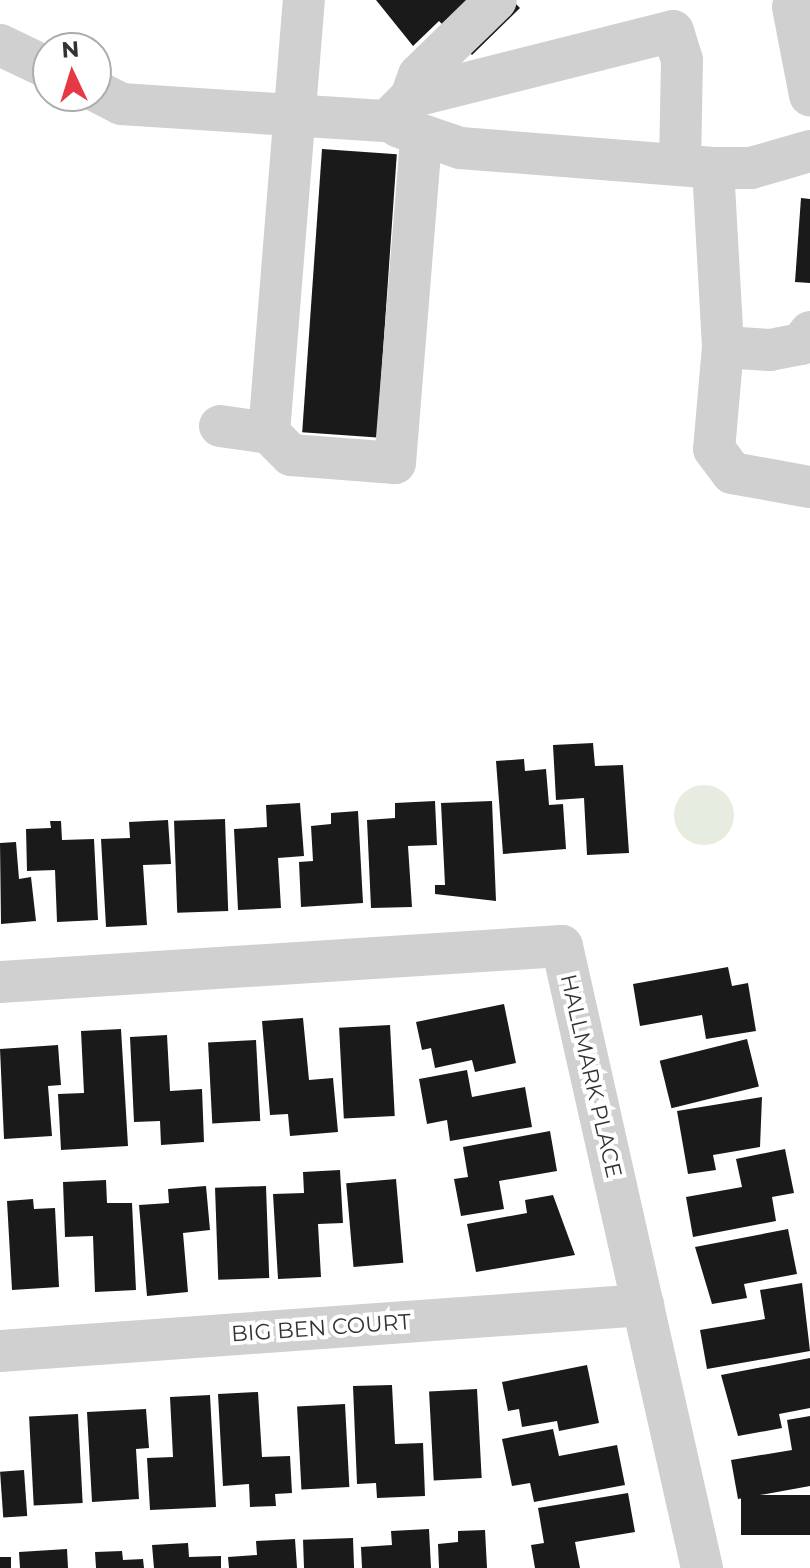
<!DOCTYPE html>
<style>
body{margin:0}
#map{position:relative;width:810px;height:1568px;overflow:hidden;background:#fff;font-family:Montserrat,sans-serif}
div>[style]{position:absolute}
.green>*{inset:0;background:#e6ecdf}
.round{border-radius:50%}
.building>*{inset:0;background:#1a1a1a;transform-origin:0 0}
.minor>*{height:42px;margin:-21px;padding:0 21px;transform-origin:21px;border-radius:21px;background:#d0d0d0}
span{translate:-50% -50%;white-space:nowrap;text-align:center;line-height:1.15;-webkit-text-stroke:8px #fff;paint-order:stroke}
.street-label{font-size:22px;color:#333}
.north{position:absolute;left:32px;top:32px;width:80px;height:80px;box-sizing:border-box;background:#fff;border:2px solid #adadad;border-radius:50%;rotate:356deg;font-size:22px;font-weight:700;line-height:32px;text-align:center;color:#333}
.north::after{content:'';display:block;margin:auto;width:28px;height:36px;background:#e63946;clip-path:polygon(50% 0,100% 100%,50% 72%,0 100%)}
</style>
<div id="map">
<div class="green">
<i class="round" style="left:674px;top:785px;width:60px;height:60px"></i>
</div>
<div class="building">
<i style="clip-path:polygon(376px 0,512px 0,520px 8px,472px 55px,439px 21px,413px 46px)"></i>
<i style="left:322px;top:149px;width:75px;height:284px;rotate:4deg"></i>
<i style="clip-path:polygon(801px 198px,810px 199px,810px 283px,795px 282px)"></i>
<i style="clip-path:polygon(593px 743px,595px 766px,623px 765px,629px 853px,587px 855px,584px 798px,556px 800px,553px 745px)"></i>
<i style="clip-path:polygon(524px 759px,525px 771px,546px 769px,549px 805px,563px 804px,566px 849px,503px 854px,496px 761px)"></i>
<i style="clip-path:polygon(435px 801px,437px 845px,408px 846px,412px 907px,371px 908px,367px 820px,395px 818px,395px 803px)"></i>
<i style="clip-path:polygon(492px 801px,496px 901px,435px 894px,435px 885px,445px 885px,441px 803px)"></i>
<i style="clip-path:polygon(300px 803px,304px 856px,278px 858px,281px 908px,238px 910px,234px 829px,267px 827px,266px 805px)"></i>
<i style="clip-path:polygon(358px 811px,363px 903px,301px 907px,299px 862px,313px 861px,311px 826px,331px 824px,331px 813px)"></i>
<i style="left:225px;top:819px;width:92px;height:51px;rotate:88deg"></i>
<i style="clip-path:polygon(168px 820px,171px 864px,143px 865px,147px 925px,106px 927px,101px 839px,130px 838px,129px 822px)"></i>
<i style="clip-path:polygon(50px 821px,61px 821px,62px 840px,94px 839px,98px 920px,57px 922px,55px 870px,27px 871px,26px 829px,51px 828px)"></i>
<i style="clip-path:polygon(16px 842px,19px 879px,31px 877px,36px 921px,1px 924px,0 843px)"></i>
<i style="clip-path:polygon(728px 967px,732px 986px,748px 983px,756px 1031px,706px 1039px,702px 1015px,640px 1026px,633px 984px)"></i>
<i style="clip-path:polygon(504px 1004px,516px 1063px,475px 1072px,472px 1060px,435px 1068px,431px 1048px,422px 1050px,416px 1022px)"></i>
<i style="clip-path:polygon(303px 1018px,309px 1080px,333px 1078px,338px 1132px,290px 1136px,288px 1114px,270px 1115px,262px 1021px)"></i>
<i style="left:390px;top:1025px;width:91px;height:51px;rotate:87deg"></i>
<i style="clip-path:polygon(121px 1029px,128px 1146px,61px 1150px,58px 1094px,84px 1093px,81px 1031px)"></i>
<i style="clip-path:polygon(167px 1035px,170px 1091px,202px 1089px,204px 1142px,161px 1145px,160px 1121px,134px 1122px,130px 1037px)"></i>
<i style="left:747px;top:1039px;width:49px;height:90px;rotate:76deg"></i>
<i style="left:256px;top:1040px;width:81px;height:48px;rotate:87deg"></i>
<i style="clip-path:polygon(58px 1045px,61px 1085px,48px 1086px,52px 1136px,4px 1139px,0 1049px)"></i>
<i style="clip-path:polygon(467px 1070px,472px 1097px,525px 1087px,532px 1127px,450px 1141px,447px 1120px,427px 1124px,419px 1079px)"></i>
<i style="clip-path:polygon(762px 1097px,760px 1147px,713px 1155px,716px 1170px,688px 1174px,677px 1111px)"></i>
<i style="clip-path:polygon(550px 1131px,557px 1171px,499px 1181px,504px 1209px,461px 1216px,454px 1179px,468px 1177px,463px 1147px)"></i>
<i style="clip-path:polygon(785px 1149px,794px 1193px,772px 1197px,776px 1221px,693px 1237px,686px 1197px,742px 1187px,736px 1159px)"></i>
<i style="clip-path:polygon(340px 1170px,343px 1223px,318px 1224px,321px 1277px,278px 1279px,273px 1194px,304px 1193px,303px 1172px)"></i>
<i style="left:396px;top:1179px;width:84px;height:50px;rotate:85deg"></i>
<i style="clip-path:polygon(106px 1180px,107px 1203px,132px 1203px,136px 1290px,95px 1292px,93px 1236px,65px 1237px,63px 1182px)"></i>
<i style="clip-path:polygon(206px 1186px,210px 1230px,183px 1233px,188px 1292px,147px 1296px,139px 1205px,169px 1203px,168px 1189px)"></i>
<i style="left:266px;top:1186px;width:92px;height:51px;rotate:88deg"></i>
<i style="clip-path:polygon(553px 1195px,575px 1255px,476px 1272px,467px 1224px,527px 1213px,525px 1200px)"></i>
<i style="clip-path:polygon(33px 1199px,34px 1209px,55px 1208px,59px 1287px,12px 1290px,7px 1201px)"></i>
<i style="clip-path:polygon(788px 1229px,797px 1274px,744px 1284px,747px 1298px,712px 1304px,695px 1247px)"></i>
<i style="clip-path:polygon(802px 1283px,810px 1351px,707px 1369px,700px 1330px,765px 1319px,760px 1290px)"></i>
<i style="clip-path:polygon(810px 1358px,810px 1408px,779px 1414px,782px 1428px,738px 1436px,721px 1375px)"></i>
<i style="clip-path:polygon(587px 1365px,599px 1423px,559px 1431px,557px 1421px,522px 1427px,519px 1409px,508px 1411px,502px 1382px)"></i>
<i style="clip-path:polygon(392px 1385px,395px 1444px,423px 1443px,425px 1496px,377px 1498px,376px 1483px,357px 1484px,353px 1386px)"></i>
<i style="left:477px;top:1389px;width:89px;height:48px;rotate:87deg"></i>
<i style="clip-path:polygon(258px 1392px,262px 1457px,290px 1456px,292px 1493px,275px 1494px,276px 1506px,250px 1507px,249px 1484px,223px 1486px,218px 1394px)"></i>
<i style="clip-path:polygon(210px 1395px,216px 1507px,150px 1510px,147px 1458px,173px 1457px,170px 1397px)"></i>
<i style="left:345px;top:1404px;width:83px;height:48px;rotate:87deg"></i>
<i style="clip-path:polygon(146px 1409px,149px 1448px,136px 1449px,139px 1499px,92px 1502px,87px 1412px)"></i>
<i style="left:78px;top:1414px;width:89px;height:49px;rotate:87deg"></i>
<i style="clip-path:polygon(810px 1416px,810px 1486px,738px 1499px,731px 1460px,792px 1450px,787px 1420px)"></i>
<i style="clip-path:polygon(553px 1429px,559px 1456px,617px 1445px,625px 1485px,534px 1502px,530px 1483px,512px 1486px,502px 1439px)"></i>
<i style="left:24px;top:1470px;width:46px;height:24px;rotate:86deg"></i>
<i style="clip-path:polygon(628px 1493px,635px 1532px,575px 1542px,580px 1568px,535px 1568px,531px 1545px,544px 1543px,538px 1508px)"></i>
<i style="left:810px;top:1495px;width:40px;height:69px;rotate:90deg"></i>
<i style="clip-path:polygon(429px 1529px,431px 1568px,362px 1568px,361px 1547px,392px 1545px,391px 1531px)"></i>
<i style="clip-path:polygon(485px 1530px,487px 1568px,439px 1568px,438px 1544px,458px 1542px,458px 1531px)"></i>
<i style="left:353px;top:1538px;width:30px;height:50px;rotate:88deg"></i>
<i style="clip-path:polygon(295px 1539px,297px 1568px,229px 1568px,228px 1557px,257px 1555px,256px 1541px)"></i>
<i style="clip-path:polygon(188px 1543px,189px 1557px,221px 1556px,221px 1568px,154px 1568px,152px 1545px)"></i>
<i style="clip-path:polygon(67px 1549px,68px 1568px,20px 1568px,19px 1552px)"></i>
<i style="clip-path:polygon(122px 1551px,123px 1560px,143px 1559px,144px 1568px,96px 1568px,95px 1552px)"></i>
<i style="left:11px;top:1557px;width:11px;height:11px;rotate:90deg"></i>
</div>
<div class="minor">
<i style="left:793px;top:7px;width:90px;rotate:79.1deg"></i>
<i style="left:0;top:45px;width:53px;rotate:25.6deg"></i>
<i style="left:96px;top:91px;width:28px;rotate:27deg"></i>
<i style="left:121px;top:104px;width:267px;rotate:3.7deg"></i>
<i style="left:387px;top:121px;width:34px;rotate:-45deg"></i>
<i style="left:411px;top:97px;width:270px;rotate:-14.1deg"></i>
<i style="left:673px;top:31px;width:30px;rotate:73deg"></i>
<i style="left:682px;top:60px;width:105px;rotate:91.1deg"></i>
<i style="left:411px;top:97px;width:23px;rotate:-70deg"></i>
<i style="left:419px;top:75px;width:107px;rotate:-44.2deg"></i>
<i style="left:399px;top:127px;width:65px;rotate:19deg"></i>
<i style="left:460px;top:148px;width:254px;rotate:4.5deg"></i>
<i style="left:713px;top:168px;width:38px"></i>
<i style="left:751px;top:168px;width:61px;rotate:-16.1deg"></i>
<i style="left:713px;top:168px;width:179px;rotate:86.8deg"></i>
<i style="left:723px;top:347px;width:102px;rotate:95deg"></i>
<i style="left:714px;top:449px;width:30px;rotate:53deg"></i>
<i style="left:732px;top:473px;width:79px;rotate:10.2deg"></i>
<i style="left:723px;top:347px;width:47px;rotate:3.7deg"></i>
<i style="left:770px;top:350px;width:32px;rotate:-11deg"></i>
<i style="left:801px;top:344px;width:15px;rotate:-53deg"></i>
<i style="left:220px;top:426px;width:49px;rotate:8.1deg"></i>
<i style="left:269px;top:433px;width:31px;rotate:45deg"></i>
<i style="left:291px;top:455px;width:104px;rotate:4.4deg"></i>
<i style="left:395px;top:463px;width:324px;rotate:-85.4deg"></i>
<i style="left:269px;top:433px;width:434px;rotate:-85.4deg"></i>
<i style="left:0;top:982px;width:563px;rotate:-3.67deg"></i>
<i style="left:562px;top:946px;width:638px;rotate:77.32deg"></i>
<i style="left:0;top:1351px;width:645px;rotate:-4.09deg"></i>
</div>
<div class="street-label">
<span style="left:591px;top:1076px;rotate:77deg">HALLMARK PLACE</span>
<span style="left:321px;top:1328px;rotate:-4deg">BIG BEN COURT</span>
</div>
<div class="north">N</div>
</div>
